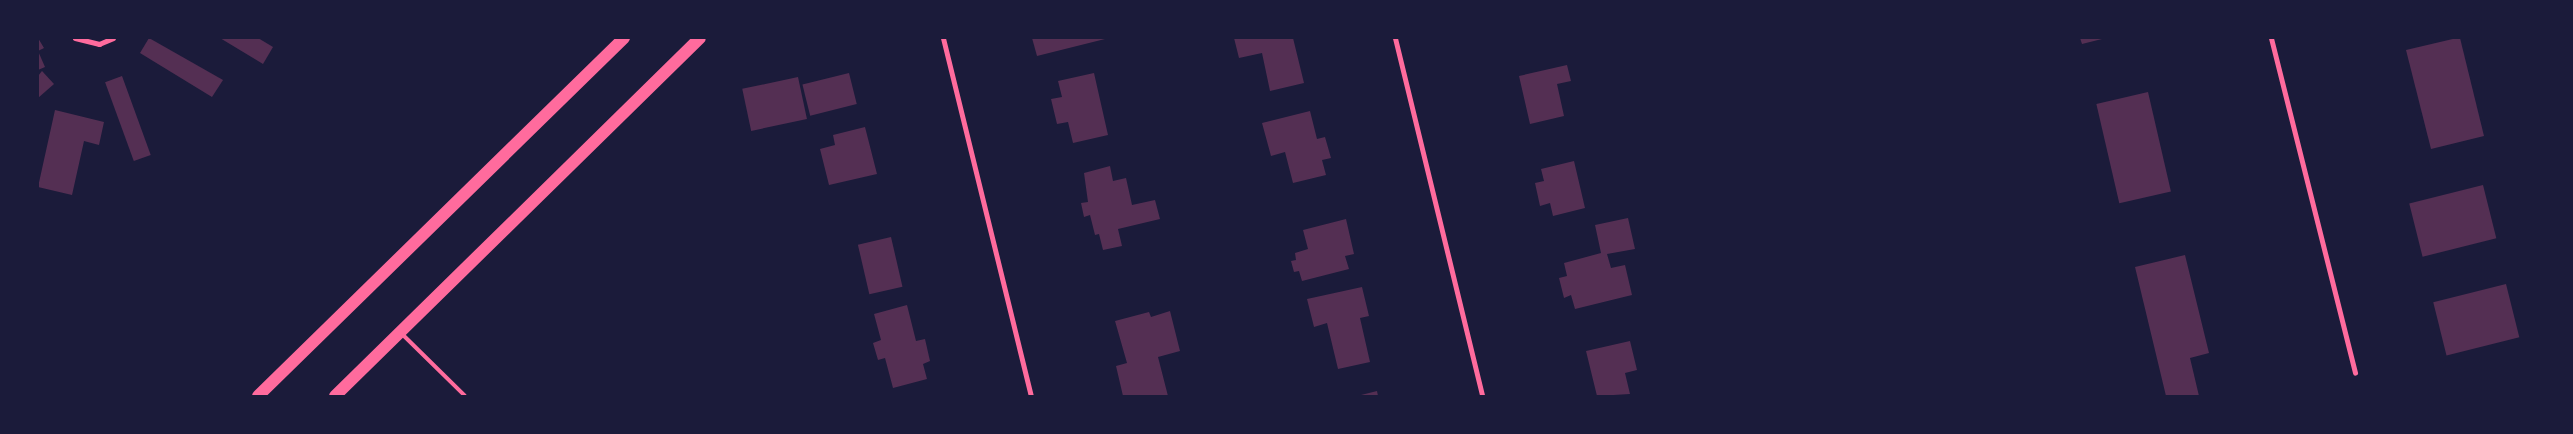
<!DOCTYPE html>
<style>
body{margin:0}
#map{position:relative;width:2573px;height:434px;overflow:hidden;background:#1b1b3a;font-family:"Open Sans",sans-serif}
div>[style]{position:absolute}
.building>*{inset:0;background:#542f53;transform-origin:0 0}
.service>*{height:4px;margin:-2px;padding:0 2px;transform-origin:2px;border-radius:2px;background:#ff6b9d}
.minor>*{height:5px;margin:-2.5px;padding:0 2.5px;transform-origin:2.5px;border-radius:2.5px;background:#ff6b9d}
.primary>*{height:12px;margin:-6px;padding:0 6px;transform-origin:6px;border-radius:6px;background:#ff6b9d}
span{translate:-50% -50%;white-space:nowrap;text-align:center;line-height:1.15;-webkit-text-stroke:5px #1b1b3a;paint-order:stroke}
.frame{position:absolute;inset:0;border:39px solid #1b1b3a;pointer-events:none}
</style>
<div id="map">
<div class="building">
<i style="clip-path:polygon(38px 38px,44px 48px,38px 51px,45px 67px,38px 70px)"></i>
<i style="clip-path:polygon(149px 38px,223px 80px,212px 97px,140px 53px)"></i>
<i style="clip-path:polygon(220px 38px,258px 38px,273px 47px,263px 64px)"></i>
<i style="clip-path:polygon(1032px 38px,1109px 38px,1037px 56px)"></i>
<i style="clip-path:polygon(1234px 38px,1293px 38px,1304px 83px,1270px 91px,1262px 53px,1239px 58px)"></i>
<i style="clip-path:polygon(2080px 38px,2106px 38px,2082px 44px)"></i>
<i style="clip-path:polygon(2457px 38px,2460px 38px,2484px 136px,2431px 149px,2406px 50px)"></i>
<i style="clip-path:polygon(1567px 65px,1571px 81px,1557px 84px,1564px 116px,1530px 124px,1519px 76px)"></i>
<i style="clip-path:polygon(42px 71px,54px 84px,38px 98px,38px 76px)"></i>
<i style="left:849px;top:73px;width:32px;height:48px;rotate:76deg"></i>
<i style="clip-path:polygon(1094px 73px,1108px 135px,1073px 143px,1068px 122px,1057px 124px,1051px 99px,1062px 97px,1058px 81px)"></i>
<i style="left:122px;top:76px;width:84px;height:18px;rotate:70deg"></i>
<i style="left:798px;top:77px;width:43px;height:57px;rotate:78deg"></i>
<i style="left:2148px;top:92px;width:102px;height:53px;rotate:77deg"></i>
<i style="clip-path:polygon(55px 110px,104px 122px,99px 145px,84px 141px,72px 195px,38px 187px)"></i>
<i style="clip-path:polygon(1310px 111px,1317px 139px,1325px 137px,1331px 158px,1322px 160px,1326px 175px,1293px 183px,1285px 152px,1271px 156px,1262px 123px)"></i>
<i style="clip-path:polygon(865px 127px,877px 174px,829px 185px,820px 149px,835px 145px,833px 135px)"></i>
<i style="clip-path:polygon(1574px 161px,1585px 208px,1553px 216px,1550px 203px,1540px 206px,1535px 183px,1544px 181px,1541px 169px)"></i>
<i style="clip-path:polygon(1110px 166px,1113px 181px,1126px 178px,1132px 205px,1155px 200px,1160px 219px,1118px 229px,1122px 246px,1103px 250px,1099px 234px,1095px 235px,1090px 215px,1084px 217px,1081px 203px,1088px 202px,1084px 173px)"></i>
<i style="left:2483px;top:185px;width:55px;height:76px;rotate:76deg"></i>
<i style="clip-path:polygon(1628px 218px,1635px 249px,1607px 254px,1611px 268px,1625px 265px,1632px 295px,1575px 309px,1571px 295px,1564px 298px,1559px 278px,1567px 276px,1564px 263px,1601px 253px,1595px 225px)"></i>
<i style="clip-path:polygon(1346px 219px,1354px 254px,1345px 256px,1349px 269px,1302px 281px,1299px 271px,1294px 272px,1291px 261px,1296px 260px,1295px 253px,1308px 249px,1303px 230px)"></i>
<i style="left:891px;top:237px;width:51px;height:34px;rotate:77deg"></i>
<i style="clip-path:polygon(2185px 255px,2209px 353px,2190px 358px,2199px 396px,2166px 396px,2135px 267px)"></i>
<i style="left:2506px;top:284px;width:55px;height:75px;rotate:76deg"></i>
<i style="clip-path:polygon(1362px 287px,1369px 316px,1360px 318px,1370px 362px,1338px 369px,1327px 323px,1314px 327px,1307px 299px)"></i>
<i style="clip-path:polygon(907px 305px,916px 341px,925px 339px,930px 361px,923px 364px,927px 379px,893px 388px,885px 358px,878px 360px,873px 343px,881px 340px,874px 314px)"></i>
<i style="clip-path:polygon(1170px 311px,1180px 351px,1158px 357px,1168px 396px,1123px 396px,1116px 366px,1127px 363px,1115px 321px,1149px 312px,1151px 317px)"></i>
<i style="clip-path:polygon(1630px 341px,1637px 370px,1625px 373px,1630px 394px,1597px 396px,1586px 351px)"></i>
<i style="clip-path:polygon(1377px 391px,1378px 396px,1357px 396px)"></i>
</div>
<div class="service">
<i style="left:402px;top:334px;width:88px;rotate:44.5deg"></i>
</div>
<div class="minor">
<i style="left:75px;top:38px;width:25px;rotate:14deg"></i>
<i style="left:99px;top:44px;width:15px;rotate:-23deg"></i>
<i style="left:943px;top:38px;width:369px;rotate:76.2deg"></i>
<i style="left:1395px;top:38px;width:368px;rotate:76.3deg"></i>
<i style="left:2271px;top:38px;width:345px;rotate:75.9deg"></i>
</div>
<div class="primary">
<i style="left:258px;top:396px;width:512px;rotate:-44.37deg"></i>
<i style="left:335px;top:396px;width:511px;rotate:-44.45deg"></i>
</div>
<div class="frame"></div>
</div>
